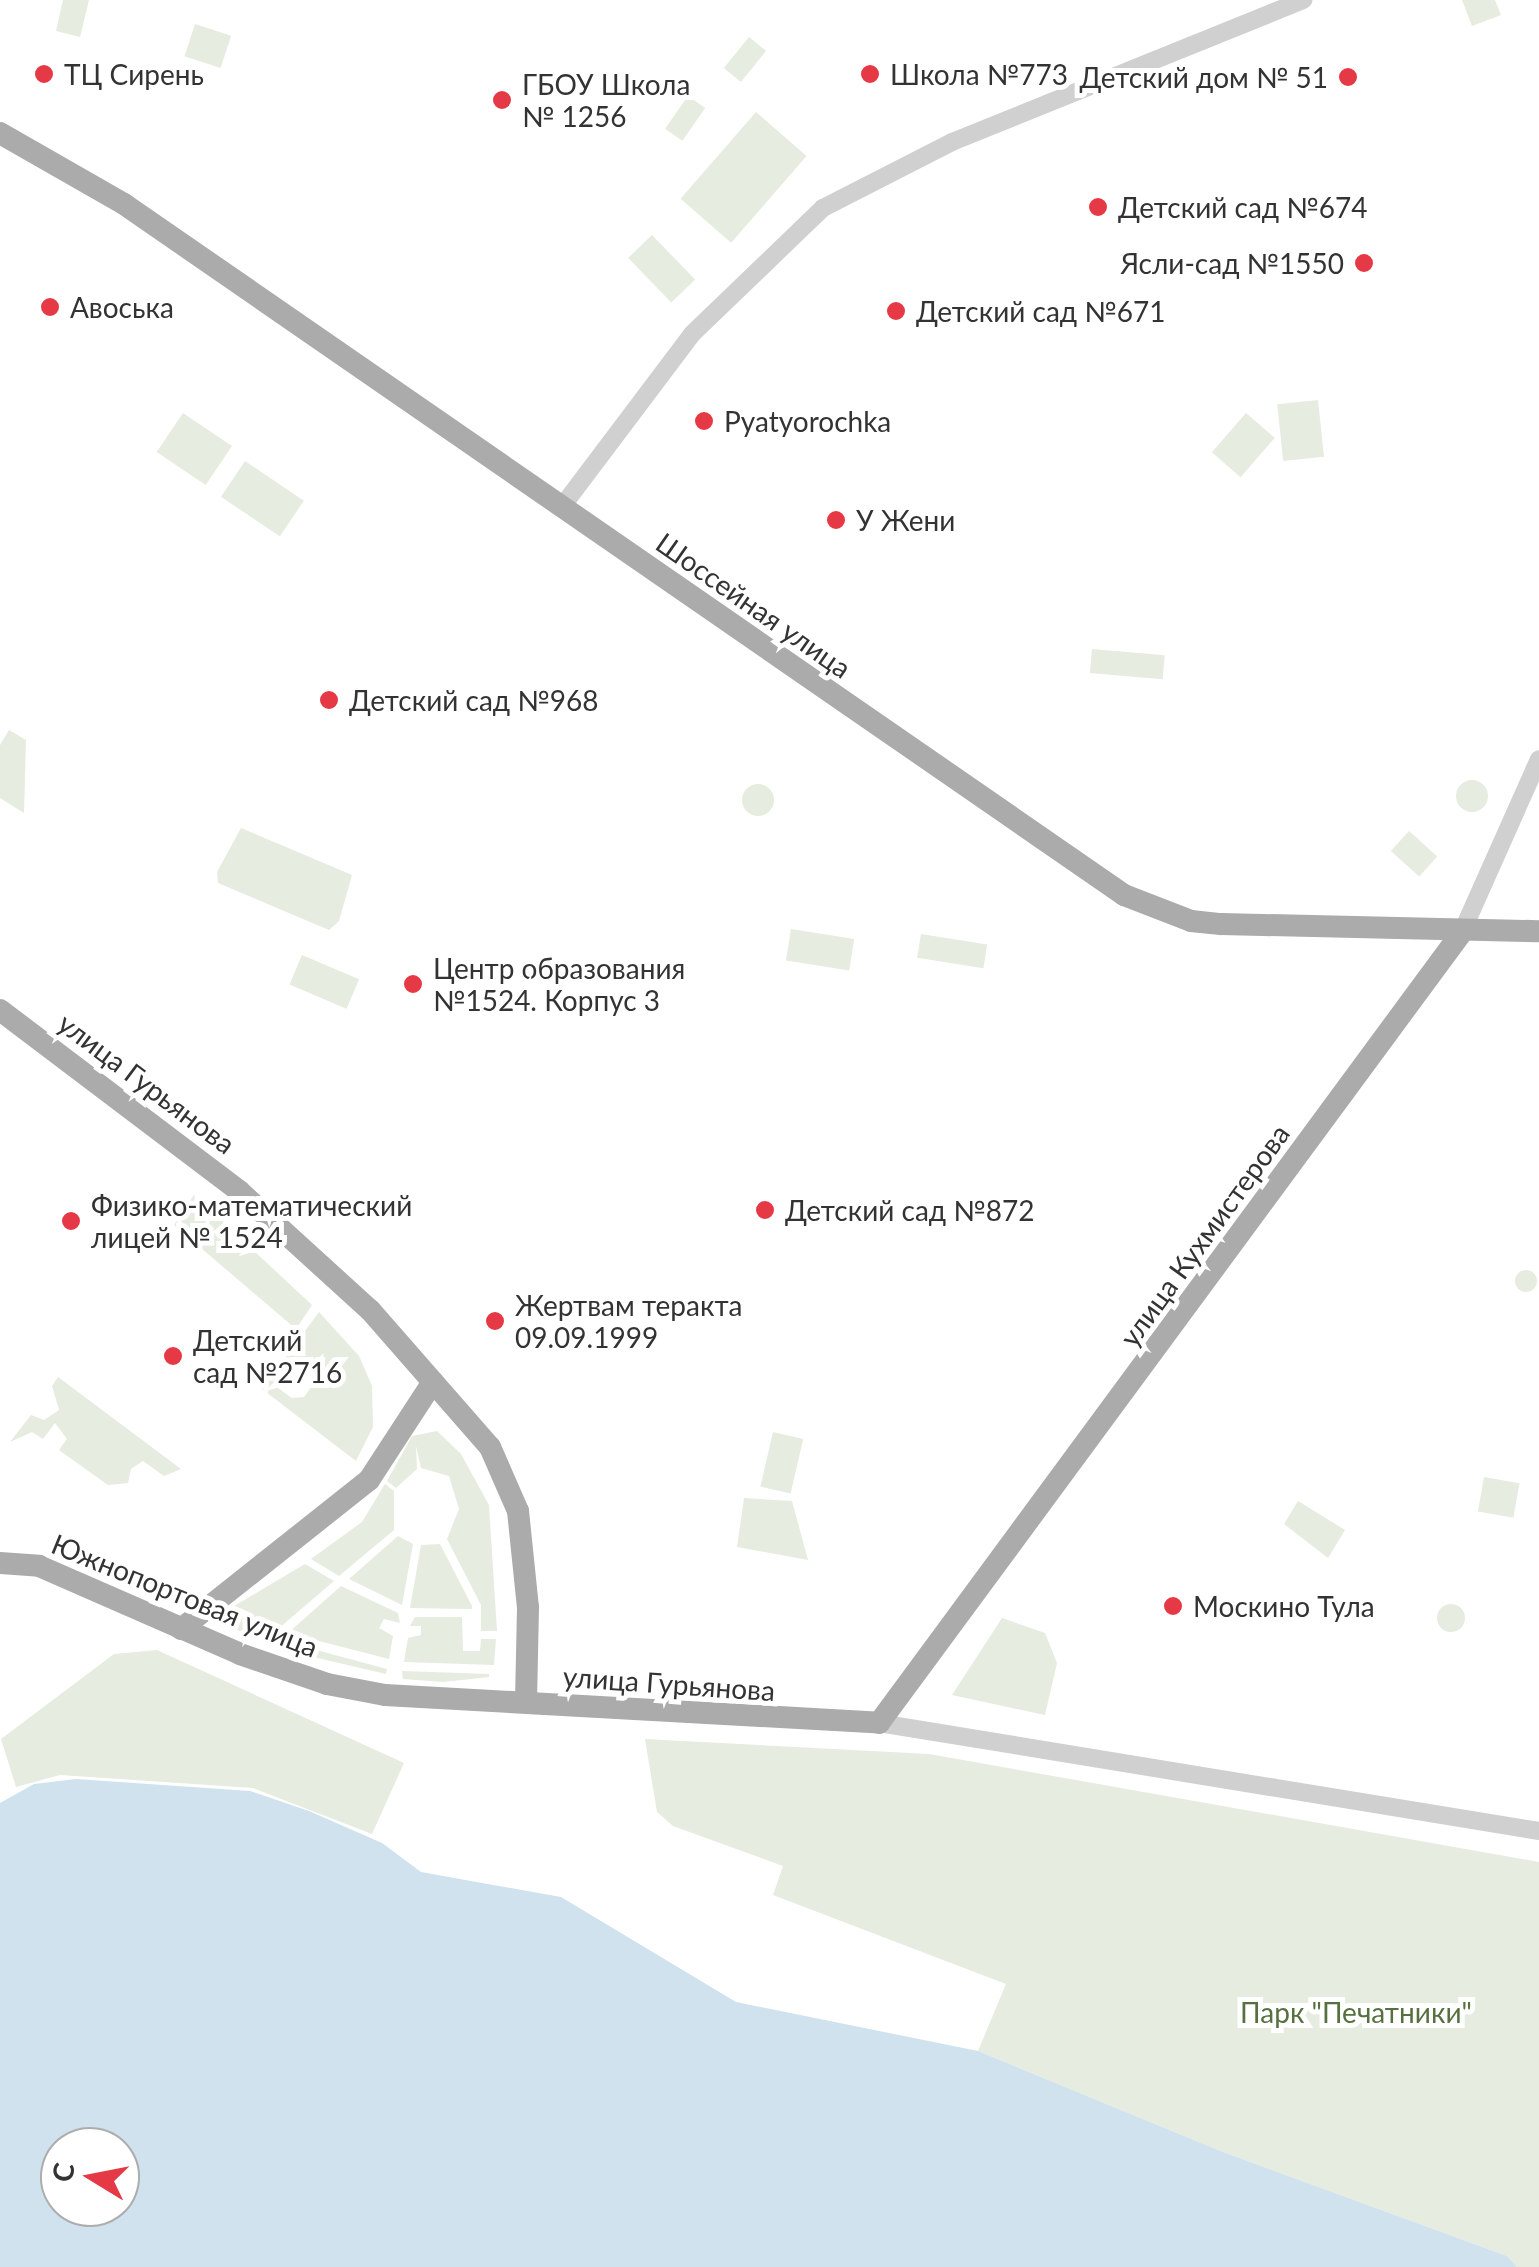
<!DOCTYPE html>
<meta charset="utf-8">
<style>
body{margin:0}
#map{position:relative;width:1539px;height:2267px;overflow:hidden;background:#fff;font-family:Lato,sans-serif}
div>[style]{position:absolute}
.green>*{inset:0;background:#e6ecdf;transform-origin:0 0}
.round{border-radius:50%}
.water>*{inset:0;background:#cfe2ee}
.minor>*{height:18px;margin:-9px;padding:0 9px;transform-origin:9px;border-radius:9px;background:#d0d0d0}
.major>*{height:22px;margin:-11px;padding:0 11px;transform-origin:11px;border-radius:11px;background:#ababab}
.dots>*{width:28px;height:28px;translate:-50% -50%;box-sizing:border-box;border:5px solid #fff;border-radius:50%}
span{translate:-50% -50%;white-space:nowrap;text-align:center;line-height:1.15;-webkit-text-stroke:10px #fff;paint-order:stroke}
.poi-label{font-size:28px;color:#333}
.left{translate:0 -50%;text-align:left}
.right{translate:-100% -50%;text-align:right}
.street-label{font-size:28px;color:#333}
.park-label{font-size:28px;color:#56703f}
.north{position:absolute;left:40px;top:2127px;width:100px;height:100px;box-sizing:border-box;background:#fff;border:2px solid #adadad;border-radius:50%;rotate:280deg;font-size:28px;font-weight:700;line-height:40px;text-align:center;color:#333}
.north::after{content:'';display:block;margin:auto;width:35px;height:45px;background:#e63946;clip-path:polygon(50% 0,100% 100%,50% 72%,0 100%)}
</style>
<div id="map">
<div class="green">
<i style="clip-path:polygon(63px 0,89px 0,80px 37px,56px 31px)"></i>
<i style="clip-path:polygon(1462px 0,1495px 0,1501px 15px,1472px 26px)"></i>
<i style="left:195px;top:24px;width:38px;height:34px;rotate:18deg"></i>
<i style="left:749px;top:37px;width:22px;height:40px;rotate:39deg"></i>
<i style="left:688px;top:96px;width:21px;height:40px;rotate:35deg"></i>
<i style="left:756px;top:112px;width:67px;height:115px;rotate:41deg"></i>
<i style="left:652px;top:235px;width:62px;height:33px;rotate:46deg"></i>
<i style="left:1318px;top:400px;width:57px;height:41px;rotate:84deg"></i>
<i style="left:183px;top:413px;width:59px;height:47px;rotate:34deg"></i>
<i style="left:1246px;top:413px;width:38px;height:52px;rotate:41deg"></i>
<i style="left:245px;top:461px;width:71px;height:43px;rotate:34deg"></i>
<i style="left:1092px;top:649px;width:73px;height:24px;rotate:5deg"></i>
<i style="clip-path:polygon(9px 730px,26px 740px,24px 813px,0 798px,0 745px)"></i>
<i class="round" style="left:1456px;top:780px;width:32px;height:32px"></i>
<i class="round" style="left:742px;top:784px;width:32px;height:32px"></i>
<i style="clip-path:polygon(241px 828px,352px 875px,339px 921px,329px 930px,218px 883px,217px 872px)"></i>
<i style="left:1409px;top:831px;width:38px;height:27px;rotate:42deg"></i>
<i style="left:791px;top:929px;width:64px;height:32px;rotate:9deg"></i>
<i style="left:921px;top:934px;width:67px;height:24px;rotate:9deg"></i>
<i style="left:302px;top:955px;width:62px;height:32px;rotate:23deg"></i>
<i style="clip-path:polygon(194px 1195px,312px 1305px,296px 1329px,174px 1225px)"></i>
<i class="round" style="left:1515px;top:1270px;width:22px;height:22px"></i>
<i style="clip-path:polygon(evenodd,319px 1312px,359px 1356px,372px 1386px,373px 1427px,356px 1461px,262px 1389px,319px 1312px,290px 1362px,312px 1371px,314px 1383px,304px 1397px,292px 1398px,278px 1388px,280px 1370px,290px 1362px)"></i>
<i style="clip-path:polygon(58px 1377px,181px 1469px,164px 1476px,143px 1461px,131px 1469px,128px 1483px,108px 1485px,59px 1450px,67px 1439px,55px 1423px,43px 1439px,32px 1432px,10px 1442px,31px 1415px,44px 1420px,59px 1410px,52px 1386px)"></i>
<i style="clip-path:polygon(437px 1431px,461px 1454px,489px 1505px,497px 1631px,481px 1631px,481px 1605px,447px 1539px,459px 1509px,449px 1476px,421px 1468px,416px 1446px,417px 1469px,396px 1488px,387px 1481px,412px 1436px)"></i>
<i style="left:773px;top:1432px;width:31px;height:56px;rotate:13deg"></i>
<i style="left:1484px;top:1477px;width:36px;height:35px;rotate:10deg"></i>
<i style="clip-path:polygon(385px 1484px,394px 1491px,394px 1530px,339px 1576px,311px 1559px,362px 1522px)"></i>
<i style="clip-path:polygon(744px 1498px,792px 1501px,808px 1560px,737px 1547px)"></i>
<i style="clip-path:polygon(1298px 1501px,1345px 1530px,1328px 1558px,1284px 1524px)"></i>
<i style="clip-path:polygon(398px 1536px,413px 1544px,402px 1605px,349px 1579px)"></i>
<i style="clip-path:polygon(440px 1544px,472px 1606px,472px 1609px,410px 1608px,421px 1545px)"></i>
<i style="clip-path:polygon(305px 1564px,334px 1581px,264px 1641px,225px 1625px,229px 1609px)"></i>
<i style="clip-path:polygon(341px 1586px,398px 1613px,400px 1623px,384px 1619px,379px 1628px,393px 1636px,389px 1659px,288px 1633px)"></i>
<i class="round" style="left:1437px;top:1604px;width:28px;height:28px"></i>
<i style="clip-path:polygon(415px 1617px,462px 1617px,463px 1651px,480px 1651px,481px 1639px,496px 1639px,494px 1665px,404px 1662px,408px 1638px,421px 1635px,421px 1626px,410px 1626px)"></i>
<i style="clip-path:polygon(1002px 1618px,1045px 1633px,1057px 1663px,1045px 1715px,952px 1695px)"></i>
<i style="clip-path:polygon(279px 1640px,387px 1669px,386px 1674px,275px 1648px)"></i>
<i style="clip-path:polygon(157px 1650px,404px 1763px,372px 1834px,253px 1788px,60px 1775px,16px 1787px,1px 1739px,114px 1654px)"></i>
<i style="clip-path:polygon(402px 1671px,489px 1674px,489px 1677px,443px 1682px,403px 1679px)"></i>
<i style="clip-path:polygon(645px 1739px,929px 1754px,1539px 1862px,1539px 2267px,1517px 2267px,1507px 2256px,1223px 2152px,978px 2051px,1006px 1984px,773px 1895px,783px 1866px,673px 1826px,657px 1812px)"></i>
</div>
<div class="water">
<i style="clip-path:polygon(evenodd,76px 1779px,250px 1791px,309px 1811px,382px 1843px,421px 1872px,561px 1897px,736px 2002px,978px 2051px,1223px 2152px,1507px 2256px,1517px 2267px,0 2267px,0 1803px,34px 1784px,76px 1779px,60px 2147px,120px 2147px,120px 2207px,60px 2207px,60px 2147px)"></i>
</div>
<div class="minor">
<i style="left:561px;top:508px;width:218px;rotate:-53deg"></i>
<i style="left:692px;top:334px;width:182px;rotate:-43.9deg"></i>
<i style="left:823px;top:208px;width:145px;rotate:-27.1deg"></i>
<i style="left:952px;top:142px;width:379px;rotate:-22deg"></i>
<i style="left:1462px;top:932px;width:189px;rotate:-66deg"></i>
<i style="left:879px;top:1723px;width:669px;rotate:9.29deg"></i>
</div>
<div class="major">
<i style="left:0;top:133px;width:143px;rotate:29.8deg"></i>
<i style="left:124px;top:204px;width:1216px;rotate:34.64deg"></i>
<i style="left:1124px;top:895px;width:72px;rotate:21.2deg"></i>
<i style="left:1191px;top:921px;width:30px;rotate:6deg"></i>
<i style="left:1221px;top:924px;width:318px;rotate:1.3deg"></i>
<i style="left:0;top:1010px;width:300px;rotate:37.1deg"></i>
<i style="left:239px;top:1191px;width:177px;rotate:42.3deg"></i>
<i style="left:370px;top:1310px;width:182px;rotate:48.8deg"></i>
<i style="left:490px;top:1447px;width:70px;rotate:66.4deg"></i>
<i style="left:518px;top:1511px;width:97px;rotate:84.1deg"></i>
<i style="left:528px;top:1607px;width:95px;rotate:91.2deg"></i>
<i style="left:0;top:1563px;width:39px;rotate:4deg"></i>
<i style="left:39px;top:1566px;width:219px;rotate:23.6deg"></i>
<i style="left:240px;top:1654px;width:92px;rotate:19deg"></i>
<i style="left:327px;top:1684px;width:59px;rotate:10.7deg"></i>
<i style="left:385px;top:1695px;width:495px;rotate:3.2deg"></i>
<i style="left:879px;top:1723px;width:983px;rotate:-53.61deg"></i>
<i style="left:181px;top:1629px;width:240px;rotate:-38.4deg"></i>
<i style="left:369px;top:1480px;width:117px;rotate:-56.9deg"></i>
</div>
<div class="dots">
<i style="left:44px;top:74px;background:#e63946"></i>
<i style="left:870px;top:74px;background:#e63946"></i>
<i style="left:1348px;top:77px;background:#e63946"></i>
<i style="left:502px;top:100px;background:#e63946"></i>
<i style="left:1098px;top:207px;background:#e63946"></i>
<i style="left:1364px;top:263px;background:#e63946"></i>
<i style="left:50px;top:307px;background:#e63946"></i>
<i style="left:896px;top:311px;background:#e63946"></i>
<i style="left:704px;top:421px;background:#e63946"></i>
<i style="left:836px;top:520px;background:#e63946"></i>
<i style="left:329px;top:700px;background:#e63946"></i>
<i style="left:413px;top:984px;background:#e63946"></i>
<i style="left:765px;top:1210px;background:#e63946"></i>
<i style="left:71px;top:1221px;background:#e63946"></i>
<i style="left:495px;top:1321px;background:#e63946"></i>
<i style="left:173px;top:1356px;background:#e63946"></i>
<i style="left:1173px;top:1606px;background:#e63946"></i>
</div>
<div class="poi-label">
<span class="left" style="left:64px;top:74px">ТЦ Сирень</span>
<span class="left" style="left:890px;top:74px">Школа №773</span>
<span class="right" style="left:1328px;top:77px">Детский дом № 51</span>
<span class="left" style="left:522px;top:100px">ГБОУ Школа<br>№ 1256</span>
<span class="left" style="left:1118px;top:207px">Детский сад №674</span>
<span class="right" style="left:1344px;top:263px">Ясли-сад №1550</span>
<span class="left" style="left:70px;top:307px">Авоська</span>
<span class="left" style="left:916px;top:311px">Детский сад №671</span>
<span class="left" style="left:724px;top:421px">Pyatyorochka</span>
<span class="left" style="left:856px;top:520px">У Жени</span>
<span class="left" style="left:349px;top:700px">Детский сад №968</span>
<span class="left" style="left:433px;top:984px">Центр образования<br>№1524. Корпус 3</span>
<span class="left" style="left:91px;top:1221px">Физико-математический<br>лицей № 1524</span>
<span class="left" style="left:785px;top:1210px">Детский сад №872</span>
<span class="left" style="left:515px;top:1321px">Жертвам теракта<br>09.09.1999</span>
<span class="left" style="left:193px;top:1356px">Детский<br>сад №2716</span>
<span class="left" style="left:1193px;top:1606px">Москино Тула</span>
</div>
<div class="street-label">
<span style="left:754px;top:605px;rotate:35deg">Шоссейная улица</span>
<span style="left:147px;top:1083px;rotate:37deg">улица Гурьянова</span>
<span style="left:1204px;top:1235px;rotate:-54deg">улица Кухмистерова</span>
<span style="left:185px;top:1595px;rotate:22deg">Южнопортовая улица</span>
<span style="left:669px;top:1683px;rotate:4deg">улица Гурьянова</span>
</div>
<div class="park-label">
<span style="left:1356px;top:2012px">Парк "Печатники"</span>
</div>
<div class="north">С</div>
</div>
